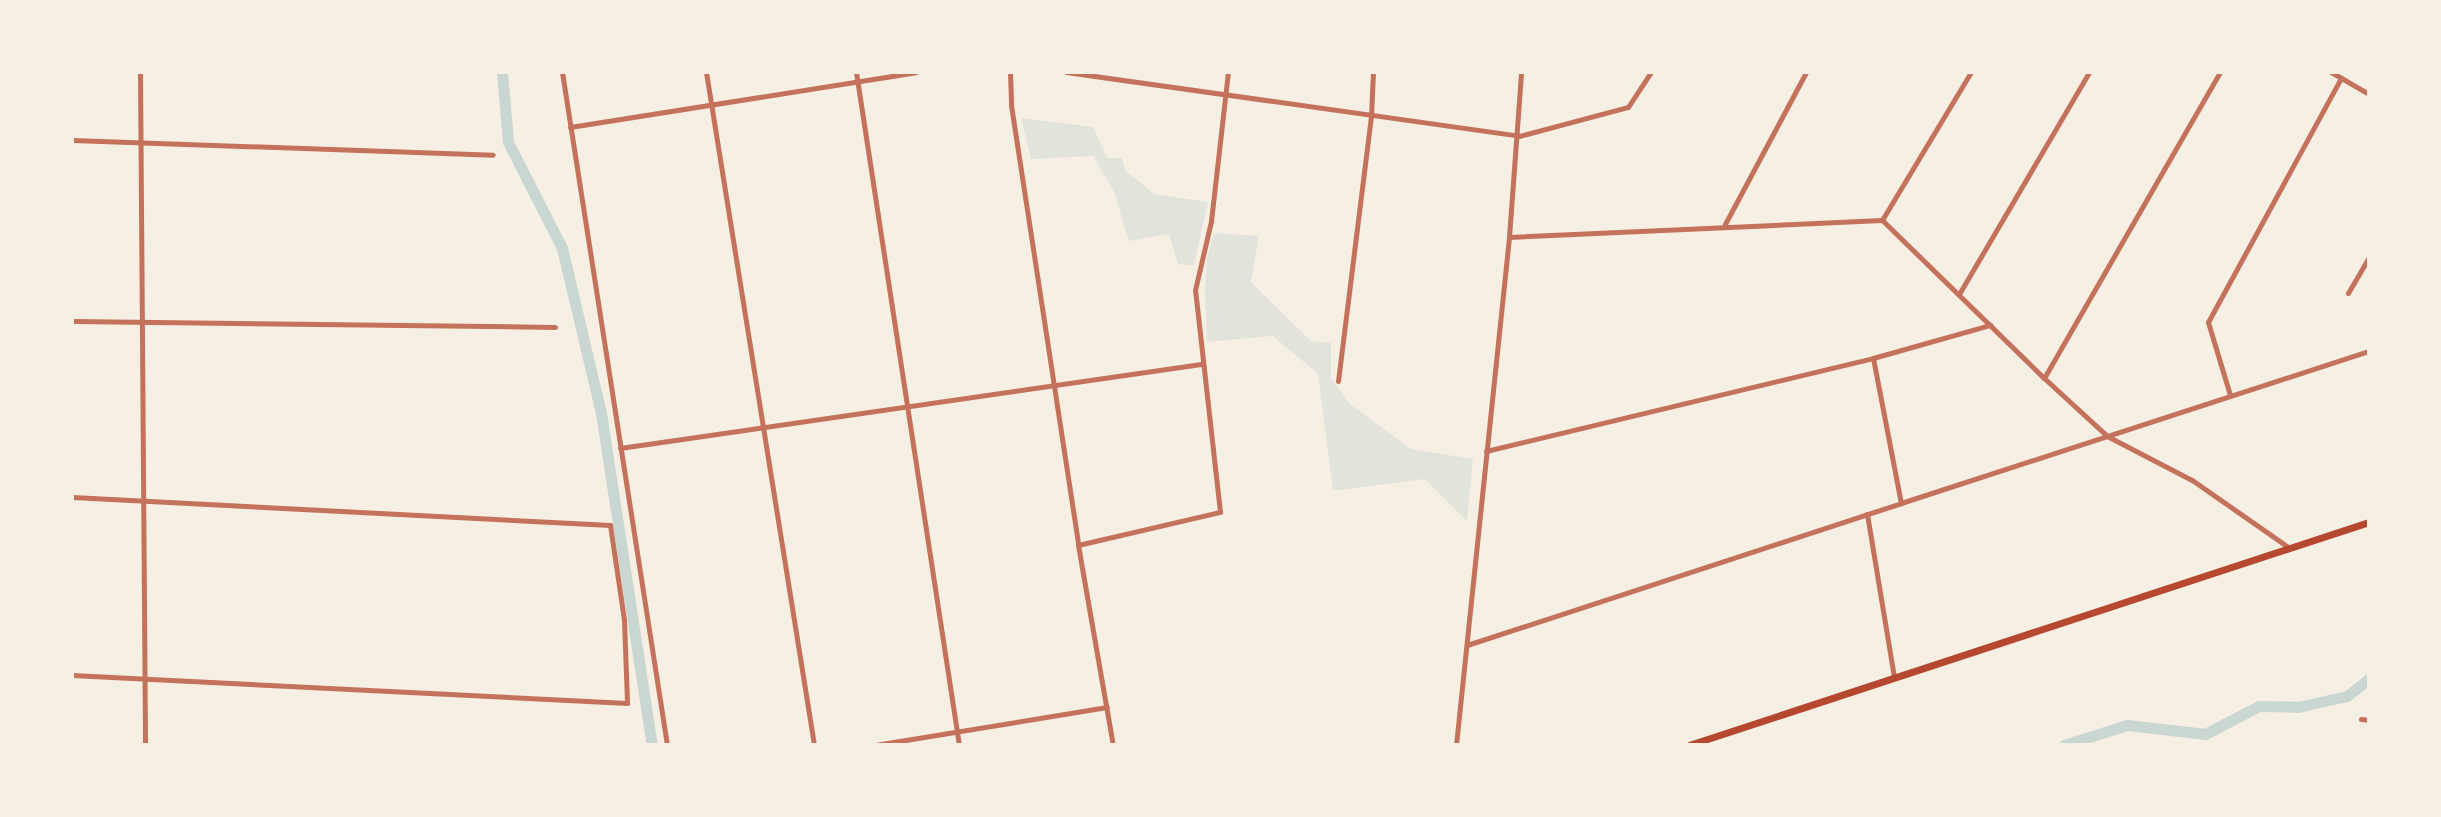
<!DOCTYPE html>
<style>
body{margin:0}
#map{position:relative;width:2441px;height:817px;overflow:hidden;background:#f6efe4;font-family:Lato,sans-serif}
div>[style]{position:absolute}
.green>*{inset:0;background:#e2e4dc}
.canal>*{height:11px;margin:-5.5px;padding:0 5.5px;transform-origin:5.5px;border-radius:5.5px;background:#c9d6d2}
.minor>*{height:5px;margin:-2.5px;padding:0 2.5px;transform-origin:2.5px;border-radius:2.5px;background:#c5725c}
.secondary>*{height:7px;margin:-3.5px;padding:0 3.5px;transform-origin:3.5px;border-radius:3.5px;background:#b5482f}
span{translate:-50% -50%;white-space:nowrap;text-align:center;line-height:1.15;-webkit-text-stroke:6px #f6efe4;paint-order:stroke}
.frame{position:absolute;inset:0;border:74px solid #f6efe4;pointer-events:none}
</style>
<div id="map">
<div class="green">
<i style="clip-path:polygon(1021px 118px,1093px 127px,1107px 158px,1122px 158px,1125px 170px,1154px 194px,1208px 202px,1194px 266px,1178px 264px,1169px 234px,1129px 241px,1114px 192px,1093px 156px,1031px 159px)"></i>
<i style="clip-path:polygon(1214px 233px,1259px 236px,1251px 282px,1311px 341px,1331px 343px,1331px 378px,1351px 405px,1411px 449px,1473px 459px,1467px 521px,1425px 479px,1333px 491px,1318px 374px,1273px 336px,1207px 342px,1205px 291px,1207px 258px)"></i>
</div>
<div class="canal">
<i style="left:502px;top:72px;width:70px;rotate:85.1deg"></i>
<i style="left:508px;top:142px;width:119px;rotate:63deg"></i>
<i style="left:562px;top:248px;width:170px;rotate:76.7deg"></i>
<i style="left:601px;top:413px;width:336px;rotate:81.3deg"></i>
<i style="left:2064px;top:745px;width:66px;rotate:-17.6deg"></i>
<i style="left:2127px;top:725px;width:79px;rotate:6.6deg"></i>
<i style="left:2205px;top:734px;width:61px;rotate:-27.4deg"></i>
<i style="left:2259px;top:706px;width:39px;rotate:1deg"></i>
<i style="left:2298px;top:707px;width:50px;rotate:-12.7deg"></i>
<i style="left:2347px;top:696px;width:28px;rotate:-38deg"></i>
</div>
<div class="minor">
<i style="left:140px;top:72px;width:673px;rotate:89.57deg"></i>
<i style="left:562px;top:72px;width:681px;rotate:81.13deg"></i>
<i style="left:706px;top:72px;width:682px;rotate:80.88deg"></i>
<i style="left:856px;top:72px;width:681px;rotate:81.3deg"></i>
<i style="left:1010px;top:72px;width:33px;rotate:88deg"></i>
<i style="left:1011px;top:105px;width:445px;rotate:81.3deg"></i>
<i style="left:1078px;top:545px;width:203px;rotate:80.1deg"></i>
<i style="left:1066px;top:72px;width:457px;rotate:8deg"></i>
<i style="left:1519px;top:136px;width:113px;rotate:-14.9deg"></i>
<i style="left:1628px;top:107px;width:42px;rotate:-56.7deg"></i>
<i style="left:2220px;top:72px;width:353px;rotate:119.9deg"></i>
<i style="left:2044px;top:378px;width:86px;rotate:42.6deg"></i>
<i style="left:2107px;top:436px;width:96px;rotate:27.4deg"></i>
<i style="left:2192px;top:480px;width:117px;rotate:34.9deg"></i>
<i style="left:2331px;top:72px;width:44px;rotate:30.1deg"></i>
<i style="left:570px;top:127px;width:350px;rotate:-9deg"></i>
<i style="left:72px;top:140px;width:421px;rotate:2deg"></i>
<i style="left:1882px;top:220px;width:173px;rotate:-59deg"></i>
<i style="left:1725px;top:224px;width:172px;rotate:-61.9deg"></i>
<i style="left:1509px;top:237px;width:373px;rotate:-2.6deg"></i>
<i style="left:1882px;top:220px;width:226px;rotate:44.3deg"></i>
<i style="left:2348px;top:293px;width:42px;rotate:-59.7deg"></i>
<i style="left:1959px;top:294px;width:257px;rotate:-59.6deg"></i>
<i style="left:72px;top:321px;width:483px;rotate:0.7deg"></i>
<i style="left:1873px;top:358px;width:122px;rotate:-15.8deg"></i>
<i style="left:1338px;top:381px;width:266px;rotate:-82.9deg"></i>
<i style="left:1371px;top:117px;width:45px;rotate:-87.5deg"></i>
<i style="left:2230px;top:395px;width:76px;rotate:-106.8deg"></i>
<i style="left:2208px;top:322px;width:278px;rotate:-61.4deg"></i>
<i style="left:620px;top:448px;width:587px;rotate:-8.23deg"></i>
<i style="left:1486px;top:451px;width:398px;rotate:-13.5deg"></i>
<i style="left:1873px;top:358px;width:148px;rotate:79.1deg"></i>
<i style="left:1901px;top:503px;width:492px;rotate:-18deg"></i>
<i style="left:72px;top:497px;width:539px;rotate:2.98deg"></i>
<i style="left:610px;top:525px;width:96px;rotate:81.6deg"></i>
<i style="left:624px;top:620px;width:83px;rotate:87.9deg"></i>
<i style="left:627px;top:703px;width:556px;rotate:-177.11deg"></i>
<i style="left:1867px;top:514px;width:165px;rotate:80.6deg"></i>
<i style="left:1078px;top:545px;width:146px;rotate:-13.1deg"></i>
<i style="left:1220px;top:512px;width:223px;rotate:-96.4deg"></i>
<i style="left:1195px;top:290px;width:71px;rotate:-76.9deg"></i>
<i style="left:1211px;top:221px;width:150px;rotate:-83.5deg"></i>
<i style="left:1467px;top:645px;width:457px;rotate:-18.1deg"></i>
<i style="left:2361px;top:719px;width:8px;rotate:7deg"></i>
<i style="left:875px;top:745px;width:235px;rotate:-9.3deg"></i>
<i style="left:1456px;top:745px;width:511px;rotate:-84.04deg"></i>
<i style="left:1509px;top:237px;width:165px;rotate:-85.8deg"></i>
</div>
<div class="secondary">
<i style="left:1689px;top:745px;width:716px;rotate:-18.16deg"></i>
</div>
<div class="frame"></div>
</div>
